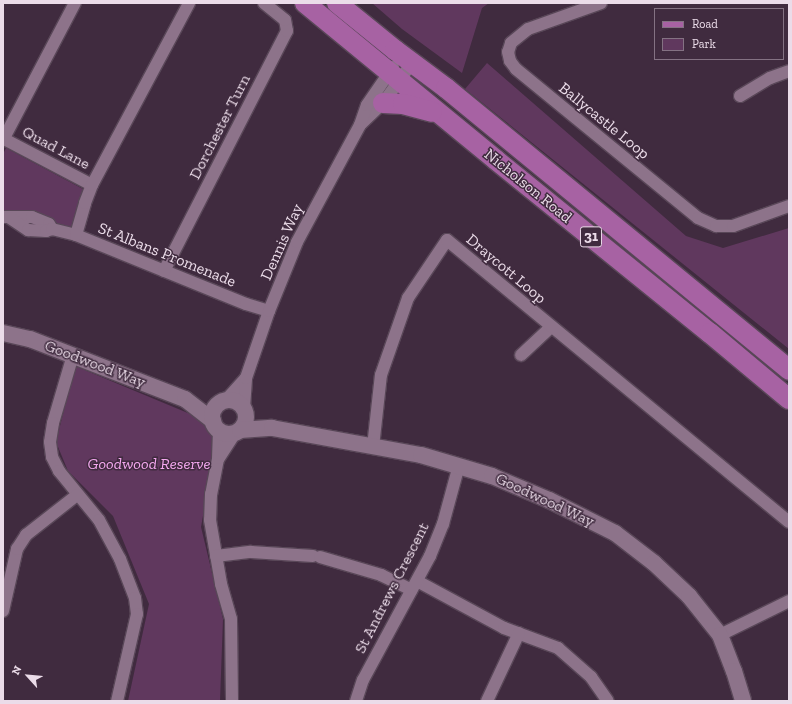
<!DOCTYPE html>
<style>
body{margin:0}
#map{position:relative;width:792px;height:704px;overflow:hidden;background:#402b3f;font-family:"Zilla Slab",serif}
div>[style]{position:absolute}
.green>*{inset:0;background:#60385e}
.roads{filter:drop-shadow(1px 0 #594758) drop-shadow(-1px 0 #594758) drop-shadow(0 1px #594758) drop-shadow(0 -1px #594758)}
.minor>*{height:12px;margin:-6px;padding:0 6px;transform-origin:6px;border-radius:6px;background:#8d738a}
.tertiary>*{height:16px;margin:-8px;padding:0 8px;transform-origin:8px;border-radius:8px;background:#8d738a}
.tertiary>.ring{margin:-8px;padding:0;box-sizing:content-box;background:none;border:16px solid #8d738a;border-radius:50%}
.primary>*{height:20px;margin:-10px;padding:0 10px;transform-origin:10px;border-radius:10px;background:#a762a3}
span{translate:-50% -50%;white-space:nowrap;text-align:center;line-height:1.15;-webkit-text-stroke:3px #402b3f;paint-order:stroke}
.shield-label span{padding:1px 3px;background:#402b3f;border:1px solid;border-radius:3px;-webkit-text-stroke-width:0}
.shield-label{font-size:15px;color:#ebdce9;font-weight:700}
.street-label{font-size:16px;color:#ebdce9}
.park-label{font-size:16px;color:#f5a9f0;font-style:italic}
.frame{position:absolute;inset:0;border:4px solid #ebdce9;pointer-events:none}
.legend{position:absolute;left:654px;top:8px;width:130px;height:52px;box-sizing:border-box;background:#402b3f;border:1px solid #847283;margin:0;padding:5px 7px;list-style:none;font-size:12px;color:#ebdce9}
.legend li{display:flex;align-items:center;gap:8px;height:20px}
.legend b{width:20px;border:1px solid #847283}
.north{position:absolute;left:8px;top:656px;width:40px;height:40px;-webkit-text-stroke:3px #402b3f;paint-order:stroke;rotate:297deg;font-size:11px;font-weight:700;line-height:16px;text-align:center;color:#ebdce9}
.north::after{content:'';display:block;margin:auto;width:14px;height:18px;background:#ebdce9;clip-path:polygon(50% 0,100% 100%,50% 72%,0 100%)}
</style>
<div id="map">
<div class="green">
<i style="clip-path:polygon(372px 3px,489px 3px,482px 8px,462px 73px,402px 29px)"></i>
<i style="clip-path:polygon(487px 63px,686px 236px,723px 248px,789px 228px,789px 349px,465px 89px)"></i>
<i style="clip-path:polygon(6px 148px,83px 189px,72px 227px,55px 223px,38px 212px,21px 210px,12px 214px,3px 212px,3px 154px)"></i>
<i style="clip-path:polygon(75px 366px,219px 426px,201px 527px,223px 619px,220px 701px,128px 701px,149px 604px,113px 516px,68px 471px,56px 442px)"></i>
</div>
<div class="roads">
<div class="minor">
<i style="left:601px;top:3px;width:77px;rotate:160.4deg"></i>
<i style="left:528px;top:29px;width:22px;rotate:141deg"></i>
<i style="left:511px;top:43px;width:9px;rotate:108deg"></i>
<i style="left:508px;top:52px;width:9px;rotate:77deg"></i>
<i style="left:510px;top:61px;width:10px;rotate:53deg"></i>
<i style="left:516px;top:69px;width:235px;rotate:39.3deg"></i>
<i style="left:698px;top:218px;width:20px;rotate:24deg"></i>
<i style="left:716px;top:226px;width:17px"></i>
<i style="left:733px;top:226px;width:59px;rotate:-19.7deg"></i>
<i style="left:740px;top:96px;width:35px;rotate:-31deg"></i>
<i style="left:770px;top:78px;width:20px;rotate:-20deg"></i>
<i style="left:362px;top:123px;width:29px;rotate:-44deg"></i>
<i style="left:383px;top:103px;width:49px;rotate:-54.1deg"></i>
<i style="left:4px;top:139px;width:99px;rotate:27.6deg"></i>
<i style="left:3px;top:140px;width:155px;rotate:-62.3deg"></i>
<i style="left:4px;top:217px;width:28px"></i>
<i style="left:32px;top:217px;width:18px;rotate:22deg"></i>
<i style="left:49px;top:224px;width:6px;rotate:59deg"></i>
<i style="left:10px;top:218px;width:22px;rotate:34deg"></i>
<i style="left:28px;top:230px;width:18px;rotate:3deg"></i>
<i style="left:46px;top:231px;width:6px;rotate:-18deg"></i>
<i style="left:52px;top:229px;width:25px;rotate:14deg"></i>
<i style="left:76px;top:235px;width:183px;rotate:22.1deg"></i>
<i style="left:246px;top:304px;width:24px;rotate:17deg"></i>
<i style="left:76px;top:235px;width:33px;rotate:-74deg"></i>
<i style="left:85px;top:203px;width:19px;rotate:-69deg"></i>
<i style="left:92px;top:185px;width:206px;rotate:-61.9deg"></i>
<i style="left:164px;top:271px;width:270px;rotate:-62.9deg"></i>
<i style="left:287px;top:31px;width:11px;rotate:-100deg"></i>
<i style="left:285px;top:20px;width:27px;rotate:-141deg"></i>
<i style="left:73px;top:355px;width:71px;rotate:106.4deg"></i>
<i style="left:53px;top:423px;width:19px;rotate:99deg"></i>
<i style="left:50px;top:442px;width:15px;rotate:82deg"></i>
<i style="left:52px;top:457px;width:16px;rotate:63deg"></i>
<i style="left:59px;top:471px;width:63px;rotate:50.8deg"></i>
<i style="left:99px;top:520px;width:44px;rotate:61.7deg"></i>
<i style="left:120px;top:559px;width:42px;rotate:69deg"></i>
<i style="left:135px;top:598px;width:16px;rotate:83deg"></i>
<i style="left:137px;top:614px;width:89px;rotate:102.9deg"></i>
<i style="left:521px;top:355px;width:41px;rotate:-43deg"></i>
<i style="left:226px;top:400px;width:30px;rotate:-48deg"></i>
<i style="left:244px;top:408px;width:30px;rotate:-86deg"></i>
<i style="left:246px;top:378px;width:71px;rotate:-71.1deg"></i>
<i style="left:269px;top:311px;width:74px;rotate:-67.9deg"></i>
<i style="left:297px;top:242px;width:133px;rotate:-61.7deg"></i>
<i style="left:360px;top:125px;width:21px;rotate:-71deg"></i>
<i style="left:367px;top:105px;width:46px;rotate:-55.6deg"></i>
<i style="left:219px;top:430px;width:29px;rotate:92deg"></i>
<i style="left:218px;top:459px;width:36px;rotate:101deg"></i>
<i style="left:211px;top:494px;width:26px;rotate:92deg"></i>
<i style="left:210px;top:520px;width:65px;rotate:80.2deg"></i>
<i style="left:221px;top:584px;width:36px;rotate:74deg"></i>
<i style="left:231px;top:619px;width:82px;rotate:89.3deg"></i>
<i style="left:373px;top:447px;width:72px;rotate:-83.7deg"></i>
<i style="left:381px;top:375px;width:82px;rotate:-70.7deg"></i>
<i style="left:408px;top:298px;width:70px;rotate:-56.1deg"></i>
<i style="left:447px;top:240px;width:443px;rotate:39.5deg"></i>
<i style="left:219px;top:458px;width:30px;rotate:-57deg"></i>
<i style="left:216px;top:556px;width:35px;rotate:-7deg"></i>
<i style="left:251px;top:552px;width:62px;rotate:3.7deg"></i>
<i style="left:320px;top:557px;width:64px;rotate:16.4deg"></i>
<i style="left:381px;top:575px;width:34px;rotate:26deg"></i>
<i style="left:417px;top:581px;width:99px;rotate:28.4deg"></i>
<i style="left:504px;top:628px;width:58px;rotate:20.3deg"></i>
<i style="left:558px;top:648px;width:44px;rotate:41.3deg"></i>
<i style="left:591px;top:677px;width:29px;rotate:55deg"></i>
<i style="left:3px;top:611px;width:64px;rotate:-77.3deg"></i>
<i style="left:17px;top:549px;width:17px;rotate:-57deg"></i>
<i style="left:26px;top:535px;width:65px;rotate:-38.1deg"></i>
<i style="left:720px;top:635px;width:77px;rotate:-26.2deg"></i>
<i style="left:356px;top:701px;width:22px;rotate:-72deg"></i>
<i style="left:363px;top:680px;width:141px;rotate:-61.6deg"></i>
<i style="left:430px;top:556px;width:35px;rotate:-68deg"></i>
<i style="left:443px;top:524px;width:61px;rotate:-74.8deg"></i>
<i style="left:487px;top:701px;width:75px;rotate:-64.8deg"></i>
</div>
<div class="tertiary">
<i style="left:3px;top:333px;width:28px;rotate:13deg"></i>
<i style="left:30px;top:339px;width:166px;rotate:21.2deg"></i>
<i style="left:185px;top:399px;width:36px;rotate:38deg"></i>
<i class="ring" style="left:212px;top:400px;width:18px;height:18px"></i>
<i style="left:240px;top:430px;width:32px;rotate:-4deg"></i>
<i style="left:272px;top:428px;width:151px;rotate:10.3deg"></i>
<i style="left:421px;top:455px;width:74px;rotate:16.5deg"></i>
<i style="left:492px;top:476px;width:62px;rotate:22.8deg"></i>
<i style="left:549px;top:500px;width:74px;rotate:26.6deg"></i>
<i style="left:615px;top:533px;width:49px;rotate:37.6deg"></i>
<i style="left:654px;top:563px;width:48px;rotate:43.3deg"></i>
<i style="left:689px;top:596px;width:50px;rotate:51.5deg"></i>
<i style="left:720px;top:635px;width:39px;rotate:69deg"></i>
<i style="left:734px;top:671px;width:31px;rotate:73deg"></i>
</div>
<div class="primary">
<i style="left:305px;top:3px;width:247px;rotate:39.4deg"></i>
<i style="left:496px;top:160px;width:275px;rotate:39deg"></i>
<i style="left:710px;top:333px;width:103px;rotate:39.9deg"></i>
<i style="left:337px;top:3px;width:75px;rotate:39deg"></i>
<i style="left:395px;top:50px;width:64px;rotate:36.7deg"></i>
<i style="left:446px;top:88px;width:444px;rotate:39.4deg"></i>
<i style="left:383px;top:103px;width:20px;rotate:3deg"></i>
<i style="left:403px;top:104px;width:30px;rotate:15deg"></i>
</div>
</div>
<div class="shield-label">
<span style="left:591px;top:237px">31</span>
</div>
<div class="street-label">
<span style="left:604px;top:121px;rotate:39deg">Ballycastle Loop</span>
<span style="left:220px;top:127px;rotate:-63deg">Dorchester Turn</span>
<span style="left:56px;top:148px;rotate:28deg">Quad Lane</span>
<span style="left:528px;top:186px;rotate:39deg">Nicholson Road</span>
<span style="left:282px;top:242px;rotate:-66deg">Dennis Way</span>
<span style="left:167px;top:255px;rotate:22deg">St Albans Promenade</span>
<span style="left:506px;top:269px;rotate:40deg">Draycott Loop</span>
<span style="left:95px;top:364px;rotate:21deg">Goodwood Way</span>
<span style="left:545px;top:500px;rotate:25deg">Goodwood Way</span>
<span style="left:392px;top:588px;rotate:-63deg">St Andrews Crescent</span>
</div>
<div class="park-label">
<span style="left:149px;top:464px">Goodwood Reserve</span>
</div>
<div class="frame"></div>
<ul class="legend">
<li><b style="height:5px;background:#a762a3"></b>Road</li>
<li><b style="height:11px;background:#60385e"></b>Park</li>
</ul>
<div class="north">N</div>
</div>
